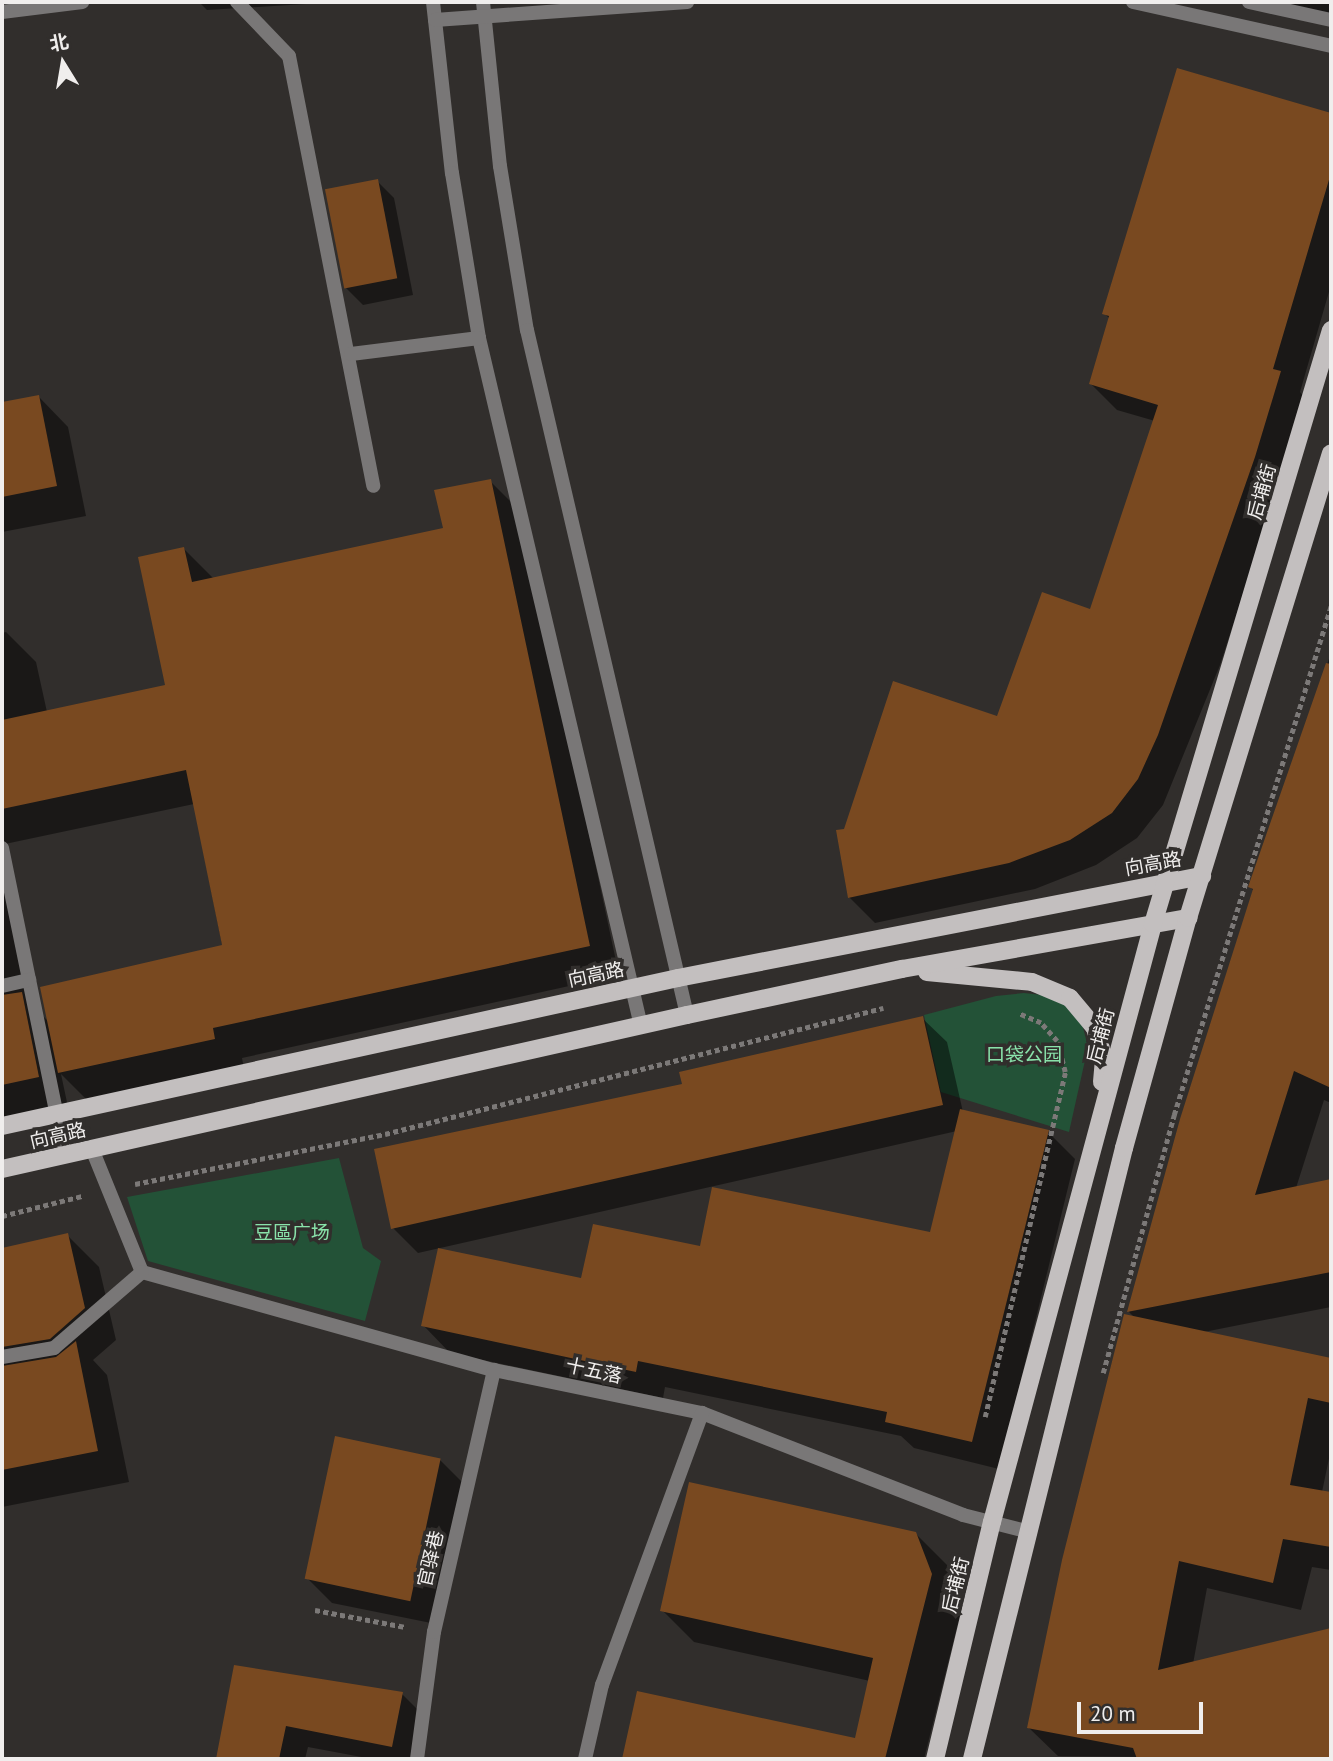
<!DOCTYPE html>
<meta charset="utf-8">
<style>
body{margin:0}
#map{position:relative;width:1333px;height:1761px;overflow:hidden;background:#312e2c;font-family:"PT Sans","Noto Sans SC",sans-serif}
div>[style]{position:absolute}
.green>*{inset:0;background:#235237}
.shadow>*{inset:0;background:#0007}
.building>*{inset:0;background:#794920;transform-origin:0 0}
.path>*{height:4.5px;margin-top:-2.25px;transform-origin:0;background:repeating-linear-gradient(90deg,#7c7978 0 5px,transparent 0 8.5px)}
.minor>*{height:14px;margin:-7px;padding:0 7px;transform-origin:7px;border-radius:7px;background:#797777}
.primary>*{height:18px;margin:-9px;padding:0 9px;transform-origin:9px;border-radius:9px;background:#c3bfbf}
span{translate:-50% -50%;white-space:nowrap;text-align:center;line-height:1.15;-webkit-text-stroke:7px #312e2c;paint-order:stroke}
.street-label{font-size:19px;color:#f0eeed}
.park-label{font-size:19px;color:#89e2aa}
.frame{position:absolute;inset:0;border:4px solid #f0eeed;pointer-events:none}
.north{position:absolute;left:28px;top:28px;width:70px;height:70px;-webkit-text-stroke:5px #312e2c;paint-order:stroke;rotate:349deg;font-size:19px;font-weight:700;line-height:28px;text-align:center;color:#f0eeed}
.north::after{content:'';display:block;margin:auto;width:24px;height:32px;background:#f0eeed;clip-path:polygon(50% 0,100% 100%,50% 72%,0 100%)}
.scale{position:absolute;left:1077px;top:1702px;width:126px;height:32px;box-sizing:border-box;border:4px solid #f0eeed;border-top:0;padding-left:9px;font-size:21px;line-height:24px;white-space:nowrap;color:#f0eeed;-webkit-text-stroke:5px #312e2c;paint-order:stroke}
</style>
<div id="map">
<div class="green">
<i style="clip-path:polygon(1024px 993px,1060px 997px,1081px 1020px,1088px 1047px,1069px 1132px,941px 1092px,924px 1015px,996px 996px)"></i>
<i style="clip-path:polygon(339px 1158px,363px 1248px,381px 1261px,365px 1321px,148px 1261px,127px 1197px)"></i>
</div>
<div class="shadow">
<i style="clip-path:polygon(199px 2px,306px 2px,306px 4px,207px 10px)"></i>
<i style="clip-path:polygon(1281px 2px,1331px 2px,1331px 15px)"></i>
<i style="clip-path:polygon(1178px 71px,1331px 115px,1331px 285px,1300px 392px,1306px 399px,1220px 665px,1163px 805px,1137px 838px,1096px 865px,1035px 889px,875px 923px,849px 897px,846px 830px,998px 718px,1091px 611px,1155px 421px,1117px 410px,1091px 384px,1110px 319px,1104px 313px)"></i>
<i style="clip-path:polygon(377px 181px,394px 198px,413px 295px,363px 305px,346px 288px)"></i>
<i style="clip-path:polygon(39px 397px,68px 427px,86px 516px,2px 532px,2px 404px)"></i>
<i style="clip-path:polygon(evenodd,490px 481px,520px 511px,619px 975px,242px 1058px,244px 1069px,89px 1102px,61px 1074px,68px 1107px,2px 1126px,2px 633px,6px 632px,36px 662px,47px 712px,167px 686px,184px 549px,214px 579px,445px 530px,490px 481px,194px 804px,223px 949px,49px 1022px,33px 1006px,5px 844px,194px 804px)"></i>
<i style="clip-path:polygon(1331px 653px,1331px 1103px,1324px 1100px,1296px 1188px,1331px 1181px,1331px 1307px,1204px 1332px,1331px 1359px,1331px 1449px,1322px 1492px,1331px 1494px,1331px 1570px,1312px 1567px,1301px 1610px,1207px 1588px,1193px 1664px,1331px 1630px,1331px 1759px,1058px 1756px,1029px 1728px,1135px 1318px,1129px 1312px,1254px 891px,1250px 887px)"></i>
<i style="clip-path:polygon(922px 1018px,947px 1042px,963px 1112px,1048px 1132px,1075px 1159px,999px 1469px,914px 1448px,901px 1436px,665px 1387px,663px 1398px,450px 1353px,423px 1325px,701px 1248px,932px 1234px,957px 1131px,418px 1253px,393px 1228px,684px 1085px)"></i>
<i style="clip-path:polygon(67px 1235px,99px 1267px,116px 1340px,93px 1360px,107px 1375px,129px 1482px,2px 1507px,2px 1250px)"></i>
<i style="clip-path:polygon(440px 1460px,465px 1485px,436px 1624px,332px 1603px,307px 1578px)"></i>
<i style="clip-path:polygon(915px 1533px,947px 1565px,962px 1607px,924px 1759px,623px 1759px,638px 1693px,857px 1740px,870px 1681px,694px 1642px,662px 1610px)"></i>
<i style="clip-path:polygon(236px 1667px,402px 1694px,424px 1716px,416px 1759px,372px 1759px,308px 1747px,305px 1759px,218px 1759px)"></i>
</div>
<div class="building">
<i style="clip-path:polygon(1177px 68px,1331px 113px,1331px 173px,1273px 369px,1281px 371px,1255px 457px,1158px 735px,1138px 779px,1112px 813px,1070px 840px,1009px 863px,848px 898px,836px 830px,844px 829px,893px 681px,997px 716px,1042px 592px,1090px 609px,1158px 405px,1089px 384px,1109px 316px,1102px 314px)"></i>
<i style="left:378px;top:179px;width:101px;height:54px;rotate:79deg"></i>
<i style="clip-path:polygon(39px 395px,57px 486px,2px 497px,2px 402px)"></i>
<i style="clip-path:polygon(491px 479px,590px 946px,213px 1028px,215px 1039px,58px 1073px,40px 987px,222px 945px,186px 770px,2px 809px,2px 720px,165px 685px,138px 557px,184px 547px,192px 582px,443px 528px,434px 490px)"></i>
<i style="clip-path:polygon(1326px 663px,1331px 664px,1331px 1088px,1294px 1071px,1255px 1195px,1331px 1179px,1331px 1272px,1127px 1312px,1180px 1119px,1253px 889px,1248px 887px)"></i>
<i style="clip-path:polygon(22px 992px,39px 1077px,2px 1085px,2px 995px)"></i>
<i style="clip-path:polygon(923px 1016px,943px 1105px,391px 1229px,374px 1149px,682px 1084px,679px 1072px)"></i>
<i style="clip-path:polygon(960px 1109px,1049px 1130px,972px 1442px,885px 1422px,887px 1412px,638px 1361px,636px 1372px,421px 1326px,438px 1248px,581px 1278px,593px 1224px,700px 1246px,712px 1187px,930px 1232px)"></i>
<i style="clip-path:polygon(68px 1233px,85px 1308px,50px 1339px,2px 1347px,2px 1248px)"></i>
<i style="clip-path:polygon(1124px 1314px,1331px 1358px,1331px 1403px,1308px 1398px,1290px 1485px,1331px 1492px,1331px 1547px,1283px 1539px,1273px 1583px,1179px 1561px,1158px 1670px,1331px 1628px,1331px 1759px,1137px 1759px,1133px 1748px,1027px 1728px,1062px 1560px)"></i>
<i style="clip-path:polygon(76px 1341px,98px 1451px,2px 1470px,2px 1366px,56px 1357px)"></i>
<i style="left:335px;top:1436px;width:108px;height:146px;rotate:12deg"></i>
<i style="clip-path:polygon(689px 1482px,916px 1532px,932px 1574px,885px 1759px,622px 1759px,637px 1691px,855px 1738px,873px 1658px,660px 1611px)"></i>
<i style="clip-path:polygon(234px 1665px,403px 1692px,392px 1747px,286px 1726px,279px 1759px,216px 1759px)"></i>
</div>
<div class="path">
<i style="left:135px;top:1184px;width:255px;rotate:-11.3deg"></i>
<i style="left:385px;top:1134px;width:514px;rotate:-14.2deg"></i>
<i style="left:2px;top:1216px;width:82px;rotate:-14deg"></i>
<i style="left:1103px;top:1373px;width:268px;rotate:-74.6deg"></i>
<i style="left:1174px;top:1115px;width:533px;rotate:-72.86deg"></i>
<i style="left:985px;top:1417px;width:354px;rotate:-76.9deg"></i>
<i style="left:1065px;top:1072px;width:32px;rotate:-104deg"></i>
<i style="left:1057px;top:1041px;width:24px;rotate:-132deg"></i>
<i style="left:1041px;top:1023px;width:25px;rotate:-157deg"></i>
<i style="left:315px;top:1610px;width:92px;rotate:10.7deg"></i>
</div>
<div class="minor">
<i style="left:237px;top:2px;width:75px;rotate:46.1deg"></i>
<i style="left:289px;top:56px;width:438px;rotate:78.9deg"></i>
<i style="left:433px;top:2px;width:172px;rotate:83.7deg"></i>
<i style="left:452px;top:173px;width:167px;rotate:80.7deg"></i>
<i style="left:479px;top:338px;width:707px;rotate:76.75deg"></i>
<i style="left:483px;top:2px;width:165px;rotate:84.1deg"></i>
<i style="left:500px;top:166px;width:166px;rotate:80.7deg"></i>
<i style="left:527px;top:330px;width:703px;rotate:76.85deg"></i>
<i style="left:1133px;top:2px;width:203px;rotate:12.5deg"></i>
<i style="left:1249px;top:2px;width:84px;rotate:12.4deg"></i>
<i style="left:2px;top:12px;width:81px;rotate:-7.1deg"></i>
<i style="left:435px;top:20px;width:253px;rotate:-4.1deg"></i>
<i style="left:351px;top:354px;width:129px;rotate:-7.1deg"></i>
<i style="left:2px;top:848px;width:314px;rotate:78.4deg"></i>
<i style="left:2px;top:986px;width:28px;rotate:-13deg"></i>
<i style="left:92px;top:1149px;width:133px;rotate:67.9deg"></i>
<i style="left:142px;top:1272px;width:365px;rotate:15.6deg"></i>
<i style="left:494px;top:1370px;width:212px;rotate:11.7deg"></i>
<i style="left:702px;top:1413px;width:280px;rotate:21.3deg"></i>
<i style="left:963px;top:1515px;width:69px;rotate:14.2deg"></i>
<i style="left:2px;top:1357px;width:53px;rotate:-9.8deg"></i>
<i style="left:54px;top:1348px;width:116px;rotate:-40.8deg"></i>
<i style="left:417px;top:1759px;width:128px;rotate:-82.4deg"></i>
<i style="left:434px;top:1632px;width:269px;rotate:-77.1deg"></i>
<i style="left:585px;top:1759px;width:76px;rotate:-77.1deg"></i>
<i style="left:602px;top:1685px;width:290px;rotate:-69.8deg"></i>
</div>
<div class="primary">
<i style="left:927px;top:972px;width:105px;rotate:5.4deg"></i>
<i style="left:1032px;top:982px;width:41px;rotate:22.8deg"></i>
<i style="left:1070px;top:998px;width:39px;rotate:50deg"></i>
<i style="left:1095px;top:1028px;width:32px;rotate:74deg"></i>
<i style="left:1104px;top:1059px;width:23px;rotate:95deg"></i>
<i style="left:2px;top:1126px;width:692px;rotate:-12.35deg"></i>
<i style="left:678px;top:978px;width:534px;rotate:-11.02deg"></i>
<i style="left:2px;top:1169px;width:702px;rotate:-12.67deg"></i>
<i style="left:687px;top:1015px;width:220px;rotate:-12.1deg"></i>
<i style="left:902px;top:969px;width:291px;rotate:-10.1deg"></i>
<i style="left:935px;top:1759px;width:244px;rotate:-76.5deg"></i>
<i style="left:992px;top:1522px;width:619px;rotate:-74.93deg"></i>
<i style="left:1153px;top:924px;width:620px;rotate:-73.32deg"></i>
<i style="left:972px;top:1759px;width:630px;rotate:-76.03deg"></i>
<i style="left:1124px;top:1148px;width:239px;rotate:-74.5deg"></i>
<i style="left:1188px;top:918px;width:486px;rotate:-72.9deg"></i>
</div>
<div class="street-label">
<span style="left:1262px;top:492px;rotate:-74deg">后埔街</span>
<span style="left:1153px;top:864px;rotate:-10deg">向高路</span>
<span style="left:596px;top:975px;rotate:-12deg">向高路</span>
<span style="left:1101px;top:1036px;rotate:-75deg">后埔街</span>
<span style="left:58px;top:1136px;rotate:-13deg">向高路</span>
<span style="left:594px;top:1371px;rotate:12deg">十五落</span>
<span style="left:431px;top:1559px;rotate:-77deg">官驿巷</span>
<span style="left:956px;top:1585px;rotate:-76deg">后埔街</span>
</div>
<div class="park-label">
<span style="left:1024px;top:1055px">口袋公园</span>
<span style="left:292px;top:1233px">豆區广场</span>
</div>
<div class="frame"></div>
<div class="north">北</div>
<div class="scale">20 m</div>
</div>
